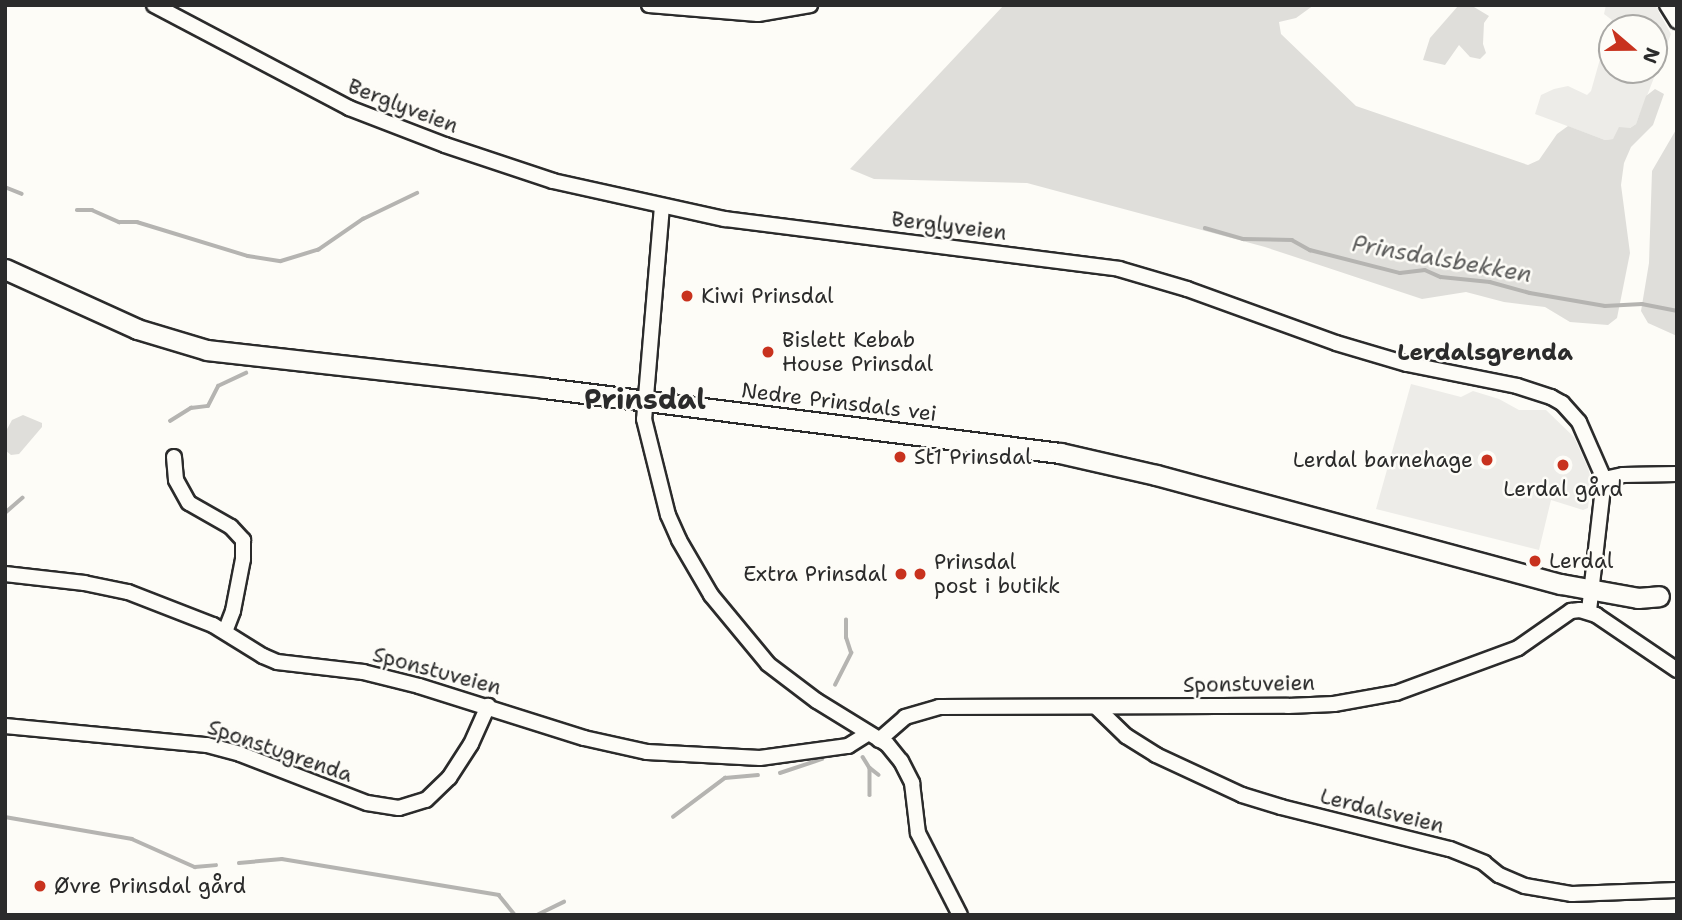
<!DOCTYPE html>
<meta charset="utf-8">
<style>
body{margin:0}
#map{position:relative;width:1682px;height:920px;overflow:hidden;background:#fdfcf7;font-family:"Shantell Sans",sans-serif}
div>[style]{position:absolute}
.built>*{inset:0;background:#edece8}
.green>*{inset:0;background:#dfdeda}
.stream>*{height:3.5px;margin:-1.75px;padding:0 1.75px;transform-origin:1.75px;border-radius:1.75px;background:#b5b4b1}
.roads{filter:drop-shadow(2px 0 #2b2b2b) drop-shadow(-2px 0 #2b2b2b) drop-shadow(0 2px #2b2b2b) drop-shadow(0 -2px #2b2b2b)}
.minor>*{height:14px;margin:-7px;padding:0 7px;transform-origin:7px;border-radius:7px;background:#fdfcf7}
.secondary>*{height:19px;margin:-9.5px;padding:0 9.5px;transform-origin:9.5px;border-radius:9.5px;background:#fdfcf7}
.dots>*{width:19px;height:19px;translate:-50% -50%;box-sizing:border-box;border:4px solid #fdfcf7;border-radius:50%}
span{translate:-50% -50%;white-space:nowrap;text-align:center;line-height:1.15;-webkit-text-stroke:5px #fdfcf7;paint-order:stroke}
.street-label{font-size:21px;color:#2b2b2b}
.poi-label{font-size:21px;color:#2b2b2b}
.left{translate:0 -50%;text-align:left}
.right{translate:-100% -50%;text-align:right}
.water-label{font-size:23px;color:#5b5b5a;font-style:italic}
.neighbourhood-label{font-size:23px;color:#2b2b2b;font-weight:700}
.district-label{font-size:28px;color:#2b2b2b;font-weight:700}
.frame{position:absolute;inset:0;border:7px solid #2b2b2b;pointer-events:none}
.north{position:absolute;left:1598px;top:14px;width:70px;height:70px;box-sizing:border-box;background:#fdfcf7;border:2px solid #a9a8a5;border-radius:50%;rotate:110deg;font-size:19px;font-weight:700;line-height:28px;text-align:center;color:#2b2b2b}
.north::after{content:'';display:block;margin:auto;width:24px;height:32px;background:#c8321e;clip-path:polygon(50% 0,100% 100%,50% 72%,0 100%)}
</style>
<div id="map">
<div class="built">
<i style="clip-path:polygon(1606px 5px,1655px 5px,1671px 34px,1636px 124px,1613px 139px,1605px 140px,1535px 114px,1541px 95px,1554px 89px,1568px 86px,1587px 95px,1591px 91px,1604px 45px,1612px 32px,1612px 70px,1654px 70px,1654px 28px,1614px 28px,1612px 20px,1604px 14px)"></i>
<i style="clip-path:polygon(1411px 384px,1461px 397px,1473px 391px,1499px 399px,1519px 410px,1546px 410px,1574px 437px,1588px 468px,1591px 479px,1588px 508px,1583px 510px,1551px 500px,1539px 550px,1376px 509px)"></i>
</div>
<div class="green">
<i style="clip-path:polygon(1004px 5px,1314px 5px,1296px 18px,1279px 22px,1281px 34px,1356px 106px,1528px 165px,1539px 160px,1557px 134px,1568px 126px,1605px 140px,1613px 139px,1619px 127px,1630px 128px,1636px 124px,1646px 96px,1655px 89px,1664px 94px,1653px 125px,1631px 147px,1624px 163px,1621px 185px,1630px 253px,1617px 318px,1608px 325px,1570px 322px,1545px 307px,1504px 302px,1466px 292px,1422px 299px,1265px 247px,1027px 183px,874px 179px,850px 169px)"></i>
<i style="clip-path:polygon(1458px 6px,1474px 7px,1489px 16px,1484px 23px,1483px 44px,1486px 53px,1480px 59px,1470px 57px,1459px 45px,1445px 65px,1423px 60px,1430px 38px)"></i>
<i style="clip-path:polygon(1677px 128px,1677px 336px,1648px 323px,1641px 311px,1649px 263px,1652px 171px)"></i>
<i style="clip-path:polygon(23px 415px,42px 423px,42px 427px,19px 454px,11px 455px,5px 450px,6px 431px,12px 420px)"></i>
</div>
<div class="stream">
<i style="left:5px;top:187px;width:18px;rotate:22deg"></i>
<i style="left:77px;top:210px;width:15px"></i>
<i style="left:92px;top:210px;width:30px;rotate:24deg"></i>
<i style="left:119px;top:222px;width:18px"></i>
<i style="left:137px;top:222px;width:116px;rotate:17deg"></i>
<i style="left:248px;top:256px;width:33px;rotate:9deg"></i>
<i style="left:281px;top:261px;width:39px;rotate:-17deg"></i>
<i style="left:318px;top:250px;width:55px;rotate:-34.6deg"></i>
<i style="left:363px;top:219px;width:60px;rotate:-25.7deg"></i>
<i style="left:1205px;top:228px;width:40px;rotate:16deg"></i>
<i style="left:1243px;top:239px;width:49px;rotate:1.2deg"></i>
<i style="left:1292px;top:240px;width:21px;rotate:29deg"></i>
<i style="left:1310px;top:250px;width:93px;rotate:14.3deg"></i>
<i style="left:1400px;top:273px;width:25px;rotate:-7deg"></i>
<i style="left:1425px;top:270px;width:17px;rotate:24deg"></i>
<i style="left:1441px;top:277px;width:49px;rotate:5.8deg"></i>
<i style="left:1490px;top:282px;width:41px;rotate:15.4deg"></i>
<i style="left:1530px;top:293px;width:76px;rotate:9.8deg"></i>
<i style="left:1605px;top:306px;width:37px;rotate:-3deg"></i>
<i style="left:1642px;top:304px;width:36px;rotate:11deg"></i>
<i style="left:170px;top:421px;width:25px;rotate:-32deg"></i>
<i style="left:191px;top:408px;width:17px;rotate:-7deg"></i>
<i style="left:208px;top:406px;width:22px;rotate:-63deg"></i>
<i style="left:218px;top:386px;width:31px;rotate:-25deg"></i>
<i style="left:5px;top:513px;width:23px;rotate:-41deg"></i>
<i style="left:835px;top:685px;width:36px;rotate:-63deg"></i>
<i style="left:851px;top:653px;width:16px;rotate:-108deg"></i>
<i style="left:846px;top:638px;width:18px;rotate:-90deg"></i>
<i style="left:863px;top:757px;width:13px;rotate:58deg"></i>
<i style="left:870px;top:768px;width:27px;rotate:90deg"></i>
<i style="left:870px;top:768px;width:11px;rotate:38deg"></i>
<i style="left:780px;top:773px;width:44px;rotate:-18.4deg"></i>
<i style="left:5px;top:817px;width:129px;rotate:9.8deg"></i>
<i style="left:132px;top:839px;width:69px;rotate:24deg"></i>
<i style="left:195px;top:867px;width:21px;rotate:-5deg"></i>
<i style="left:673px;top:817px;width:65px;rotate:-36.9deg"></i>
<i style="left:725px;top:778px;width:33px;rotate:-5deg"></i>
<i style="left:239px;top:863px;width:43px;rotate:-5.3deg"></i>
<i style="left:282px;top:859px;width:220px;rotate:9.4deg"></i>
<i style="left:499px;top:895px;width:26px;rotate:51deg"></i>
<i style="left:537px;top:915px;width:30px;rotate:-26deg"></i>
</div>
<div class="roads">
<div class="minor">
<i style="left:154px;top:5px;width:221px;rotate:27.8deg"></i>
<i style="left:349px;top:108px;width:103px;rotate:21.1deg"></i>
<i style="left:445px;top:145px;width:114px;rotate:18.4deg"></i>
<i style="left:553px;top:181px;width:176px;rotate:12.5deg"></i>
<i style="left:725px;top:219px;width:397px;rotate:7.2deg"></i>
<i style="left:1119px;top:269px;width:71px;rotate:16.4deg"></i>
<i style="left:1187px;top:289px;width:158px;rotate:19.9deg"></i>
<i style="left:1336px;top:343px;width:74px;rotate:16.5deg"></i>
<i style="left:1407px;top:364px;width:112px;rotate:11.3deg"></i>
<i style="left:1517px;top:386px;width:36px;rotate:18deg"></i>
<i style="left:1551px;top:397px;width:13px;rotate:29deg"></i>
<i style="left:1562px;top:403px;width:25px;rotate:48deg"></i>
<i style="left:1579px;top:422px;width:62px;rotate:66.3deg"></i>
<i style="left:1604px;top:479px;width:133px;rotate:96.5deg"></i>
<i style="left:649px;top:5px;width:109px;rotate:4.7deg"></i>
<i style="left:758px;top:14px;width:53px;rotate:-9.8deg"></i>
<i style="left:1667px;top:5px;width:19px;rotate:58deg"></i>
<i style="left:662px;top:206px;width:214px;rotate:94.8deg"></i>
<i style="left:644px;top:419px;width:99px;rotate:76deg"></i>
<i style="left:668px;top:515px;width:27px;rotate:66deg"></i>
<i style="left:679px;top:540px;width:64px;rotate:59.8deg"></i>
<i style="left:711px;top:595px;width:89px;rotate:50.4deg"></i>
<i style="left:768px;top:664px;width:61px;rotate:37.1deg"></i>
<i style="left:817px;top:701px;width:82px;rotate:31.6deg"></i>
<i style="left:887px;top:744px;width:22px;rotate:51deg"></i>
<i style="left:901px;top:761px;width:25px;rotate:63deg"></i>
<i style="left:912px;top:783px;width:50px;rotate:83.2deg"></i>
<i style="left:918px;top:833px;width:92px;rotate:62.9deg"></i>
<i style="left:174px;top:457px;width:23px;rotate:85deg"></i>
<i style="left:176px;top:480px;width:26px;rotate:61deg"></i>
<i style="left:189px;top:503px;width:48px;rotate:29.7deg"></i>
<i style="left:231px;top:527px;width:18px;rotate:47deg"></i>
<i style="left:243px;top:540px;width:19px;rotate:90deg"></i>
<i style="left:243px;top:559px;width:53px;rotate:100.9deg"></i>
<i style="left:233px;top:611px;width:22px;rotate:111deg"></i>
<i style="left:1604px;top:479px;width:19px;rotate:-12deg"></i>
<i style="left:1623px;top:475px;width:54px;rotate:-1.1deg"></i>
<i style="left:5px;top:574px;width:80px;rotate:6.5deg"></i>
<i style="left:84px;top:583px;width:45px;rotate:11.6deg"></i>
<i style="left:128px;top:592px;width:91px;rotate:21.2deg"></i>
<i style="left:213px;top:625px;width:59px;rotate:31.8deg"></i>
<i style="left:263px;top:656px;width:15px;rotate:23deg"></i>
<i style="left:277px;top:662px;width:87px;rotate:6.6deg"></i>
<i style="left:363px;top:672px;width:58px;rotate:14deg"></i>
<i style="left:419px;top:686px;width:173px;rotate:17.5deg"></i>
<i style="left:584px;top:738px;width:65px;rotate:12.5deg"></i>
<i style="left:647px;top:752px;width:113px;rotate:3deg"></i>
<i style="left:760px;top:758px;width:89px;rotate:-7.8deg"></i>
<i style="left:848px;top:746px;width:22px;rotate:-32deg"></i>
<i style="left:1096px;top:707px;width:42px;rotate:44deg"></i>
<i style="left:1126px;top:736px;width:36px;rotate:32deg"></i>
<i style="left:1156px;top:755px;width:95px;rotate:24.9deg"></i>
<i style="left:1242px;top:795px;width:41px;rotate:17.1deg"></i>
<i style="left:1281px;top:807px;width:174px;rotate:14deg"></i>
<i style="left:1450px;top:849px;width:37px;rotate:22deg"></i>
<i style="left:1484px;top:863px;width:19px;rotate:39deg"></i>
<i style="left:1499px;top:875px;width:28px;rotate:23deg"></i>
<i style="left:1525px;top:886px;width:48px;rotate:9.7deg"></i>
<i style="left:1572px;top:894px;width:105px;rotate:-2.2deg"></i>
<i style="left:5px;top:726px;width:203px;rotate:5.4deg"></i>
<i style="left:207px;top:745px;width:34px;rotate:15deg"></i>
<i style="left:240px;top:754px;width:136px;rotate:21.1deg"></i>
<i style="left:367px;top:803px;width:32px;rotate:9deg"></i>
<i style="left:399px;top:808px;width:28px;rotate:-17deg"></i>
<i style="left:426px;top:800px;width:32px;rotate:-44deg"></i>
<i style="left:449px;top:778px;width:40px;rotate:-57.1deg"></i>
<i style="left:471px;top:744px;width:42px;rotate:-65.9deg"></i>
<i style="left:879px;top:740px;width:35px;rotate:-41deg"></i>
<i style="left:905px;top:717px;width:35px;rotate:-16deg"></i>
<i style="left:939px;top:707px;width:349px;rotate:-0.2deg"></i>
<i style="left:1288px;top:706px;width:46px;rotate:-2.5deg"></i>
<i style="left:1334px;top:704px;width:63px;rotate:-10.1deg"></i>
<i style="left:1396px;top:693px;width:130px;rotate:-20.2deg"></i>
<i style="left:1518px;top:648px;width:65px;rotate:-34.9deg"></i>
<i style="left:1571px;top:611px;width:9px;rotate:-6deg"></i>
<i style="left:1580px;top:610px;width:17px;rotate:17deg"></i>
<i style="left:1596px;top:615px;width:98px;rotate:34.2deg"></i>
</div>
<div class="secondary">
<i style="left:5px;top:269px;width:145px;rotate:24.4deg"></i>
<i style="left:137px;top:329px;width:73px;rotate:16.7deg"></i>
<i style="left:207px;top:350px;width:339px;rotate:6.4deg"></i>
<i style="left:544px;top:388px;width:520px;rotate:7.18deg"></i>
<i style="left:1060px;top:453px;width:98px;rotate:12.9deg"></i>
<i style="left:1156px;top:475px;width:419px;rotate:15.1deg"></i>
<i style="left:1561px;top:584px;width:78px;rotate:10.3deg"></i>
<i style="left:1638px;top:598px;width:21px;rotate:-5deg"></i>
</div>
</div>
<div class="dots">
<i style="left:687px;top:296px;background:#c8321e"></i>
<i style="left:768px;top:352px;background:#c8321e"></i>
<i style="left:900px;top:457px;background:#c8321e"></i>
<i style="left:1487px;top:460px;background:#c8321e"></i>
<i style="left:1563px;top:465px;background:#c8321e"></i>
<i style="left:1535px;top:561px;background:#c8321e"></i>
<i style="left:901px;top:574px;background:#c8321e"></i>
<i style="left:920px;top:574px;background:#c8321e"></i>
<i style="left:40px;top:886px;background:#c8321e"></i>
</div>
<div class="street-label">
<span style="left:403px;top:106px;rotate:21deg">Berglyveien</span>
<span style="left:949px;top:226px;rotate:7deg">Berglyveien</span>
<span style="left:839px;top:402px;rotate:7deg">Nedre Prinsdals vei</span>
<span style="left:437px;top:671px;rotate:15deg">Sponstuveien</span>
<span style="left:1249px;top:684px;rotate:-1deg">Sponstuveien</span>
<span style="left:280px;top:751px;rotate:19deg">Sponstugrenda</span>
<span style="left:1382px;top:811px;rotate:14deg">Lerdalsveien</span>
</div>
<div class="poi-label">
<span class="left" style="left:701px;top:296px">Kiwi Prinsdal</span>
<span class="left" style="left:782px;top:352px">Bislett Kebab<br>House Prinsdal</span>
<span class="left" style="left:914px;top:457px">St1 Prinsdal</span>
<span class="right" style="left:1473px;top:460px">Lerdal barnehage</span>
<span style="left:1563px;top:489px">Lerdal gård</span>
<span class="left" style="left:1549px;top:561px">Lerdal</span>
<span class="left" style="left:934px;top:574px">Prinsdal<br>post i butikk</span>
<span class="right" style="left:887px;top:574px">Extra Prinsdal</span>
<span class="left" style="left:54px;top:886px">Øvre Prinsdal gård</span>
</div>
<div class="water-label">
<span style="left:1442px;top:259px;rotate:10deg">Prinsdalsbekken</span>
</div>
<div class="neighbourhood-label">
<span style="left:1485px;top:352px">Lerdalsgrenda</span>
</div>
<div class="district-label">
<span style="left:645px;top:399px">Prinsdal</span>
</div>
<div class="frame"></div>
<div class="north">N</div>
</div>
